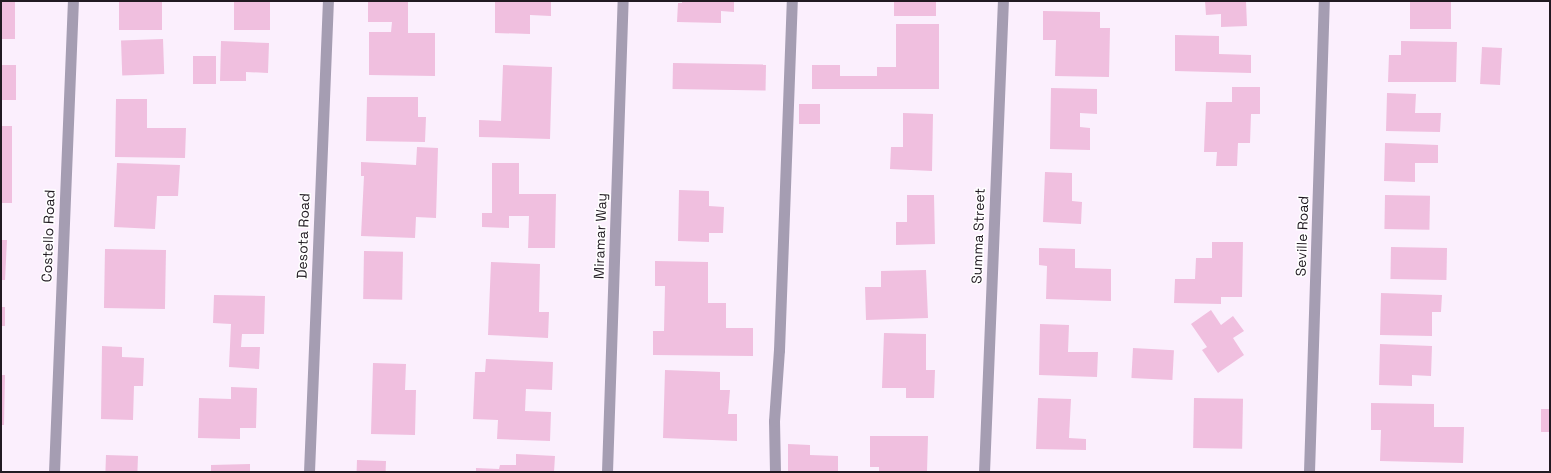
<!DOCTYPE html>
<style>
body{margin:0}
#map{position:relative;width:1551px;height:473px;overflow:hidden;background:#fbeffd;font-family:"Space Grotesk",sans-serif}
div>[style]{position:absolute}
.building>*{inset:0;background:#f0bfdf;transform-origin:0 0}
.service>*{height:11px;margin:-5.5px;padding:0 5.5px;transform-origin:5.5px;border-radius:5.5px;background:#a59db2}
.minor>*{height:11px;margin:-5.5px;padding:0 5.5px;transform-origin:5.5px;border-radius:5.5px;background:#a59db2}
span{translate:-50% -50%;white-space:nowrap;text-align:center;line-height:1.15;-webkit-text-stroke:3px #fff;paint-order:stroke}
.street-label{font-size:14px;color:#211a22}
.frame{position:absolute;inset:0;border:2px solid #211a22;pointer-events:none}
</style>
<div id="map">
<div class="building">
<i style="left:1px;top:1px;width:14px;height:38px"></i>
<i style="left:119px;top:1px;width:43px;height:29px"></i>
<i style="left:234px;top:1px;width:36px;height:29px"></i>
<i style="clip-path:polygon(368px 1px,408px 1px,408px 33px,435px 33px,435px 76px,369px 75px,369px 32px,391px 32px,392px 22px,368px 22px)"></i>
<i style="clip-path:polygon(495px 1px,551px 1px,551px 16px,530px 15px,530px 34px,495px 33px)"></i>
<i style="clip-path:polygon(682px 1px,734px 1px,734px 12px,721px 11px,721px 23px,677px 22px,678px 3px,682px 3px)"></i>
<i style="left:894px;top:1px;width:42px;height:15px"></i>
<i style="clip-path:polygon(1205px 1px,1246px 1px,1247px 26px,1221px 27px,1221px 14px,1206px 15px)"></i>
<i style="left:1410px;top:1px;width:41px;height:28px"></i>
<i style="clip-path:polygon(1043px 11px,1100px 12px,1100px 28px,1110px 28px,1109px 77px,1055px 76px,1056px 40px,1043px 40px)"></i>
<i style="clip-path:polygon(896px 24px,939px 24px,939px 89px,812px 89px,812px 65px,840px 65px,840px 76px,877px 76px,877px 67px,896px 67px)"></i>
<i style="clip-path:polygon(1175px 35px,1219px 36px,1219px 54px,1251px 55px,1251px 73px,1175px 71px)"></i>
<i style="left:163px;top:39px;width:35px;height:42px;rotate:88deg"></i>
<i style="clip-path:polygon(221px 41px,269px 43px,268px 73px,246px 72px,246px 81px,220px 81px)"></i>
<i style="clip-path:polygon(1401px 41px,1457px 42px,1456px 82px,1388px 82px,1389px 55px,1401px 55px)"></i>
<i style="left:1482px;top:47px;width:20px;height:37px;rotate:3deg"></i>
<i style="left:193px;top:56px;width:23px;height:28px"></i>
<i style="left:673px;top:63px;width:93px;height:26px;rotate:1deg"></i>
<i style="left:1px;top:65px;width:15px;height:35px"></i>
<i style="clip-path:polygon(503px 65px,552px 67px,550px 139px,479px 137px,479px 120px,501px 121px)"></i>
<i style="clip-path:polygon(1232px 87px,1260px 87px,1260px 114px,1251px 114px,1250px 143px,1238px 143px,1237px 166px,1216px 166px,1217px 152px,1204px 152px,1206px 102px,1232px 102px)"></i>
<i style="clip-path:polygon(1051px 88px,1097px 89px,1097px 114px,1080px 113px,1080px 127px,1090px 128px,1090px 150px,1050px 149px)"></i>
<i style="clip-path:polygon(1387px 93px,1416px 94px,1415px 113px,1441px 113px,1440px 132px,1386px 131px)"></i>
<i style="clip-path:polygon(367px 97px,418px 97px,418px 117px,426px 117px,425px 142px,366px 141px)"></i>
<i style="clip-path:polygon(116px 99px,147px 99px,147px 128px,186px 128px,185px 158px,115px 157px)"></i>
<i style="left:799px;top:104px;width:21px;height:20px"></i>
<i style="clip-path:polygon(903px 113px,933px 114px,932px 171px,890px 169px,891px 147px,903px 147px)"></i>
<i style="left:1px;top:126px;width:11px;height:77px"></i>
<i style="clip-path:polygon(1385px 143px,1438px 145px,1438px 163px,1415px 163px,1415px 182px,1384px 181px)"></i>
<i style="clip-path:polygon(417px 147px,438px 148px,436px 218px,416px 217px,415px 238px,361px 236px,364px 176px,361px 176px,361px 162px,416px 165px)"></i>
<i style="clip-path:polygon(117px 163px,180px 165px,178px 196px,157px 196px,155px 229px,114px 227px)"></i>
<i style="clip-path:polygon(492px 163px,519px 163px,519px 194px,556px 194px,555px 248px,528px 248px,529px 216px,509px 216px,509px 228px,482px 227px,482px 213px,492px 213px)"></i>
<i style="clip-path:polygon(1045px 172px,1072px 173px,1072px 201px,1082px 202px,1081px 224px,1043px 222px)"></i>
<i style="clip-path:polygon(679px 190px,709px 191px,709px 206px,724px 207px,723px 233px,709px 233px,709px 242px,678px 241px)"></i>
<i style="clip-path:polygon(907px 195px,934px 195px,935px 244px,896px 245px,896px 222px,907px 222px)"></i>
<i style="left:1385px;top:195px;width:45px;height:34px;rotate:1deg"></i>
<i style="clip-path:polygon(1px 240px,7px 240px,5px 280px,1px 280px)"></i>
<i style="clip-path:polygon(1212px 242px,1243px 242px,1242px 297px,1221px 297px,1221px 304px,1174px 303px,1175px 279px,1195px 279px,1196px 258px,1212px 258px)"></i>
<i style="left:1391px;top:247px;width:56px;height:32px;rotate:1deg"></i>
<i style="clip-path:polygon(1039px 248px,1075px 249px,1075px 268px,1111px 269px,1111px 301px,1046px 299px,1047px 266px,1039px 265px)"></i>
<i style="left:105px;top:249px;width:61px;height:59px;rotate:1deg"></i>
<i style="left:364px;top:251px;width:39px;height:48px;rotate:1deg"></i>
<i style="clip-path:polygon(655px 261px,708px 262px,708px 303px,726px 303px,726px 328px,753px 328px,753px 356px,653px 355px,653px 331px,664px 331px,665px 286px,655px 286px)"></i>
<i style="clip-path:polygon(491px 262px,540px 264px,539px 312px,549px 312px,548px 338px,488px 335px)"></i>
<i style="clip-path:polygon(926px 270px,928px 318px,866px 320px,865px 287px,881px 287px,881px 271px)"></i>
<i style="clip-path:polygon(1381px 293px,1442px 295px,1441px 312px,1432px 312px,1432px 336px,1380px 335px)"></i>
<i style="clip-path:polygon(214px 295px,265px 296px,264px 334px,242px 334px,241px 347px,260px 347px,259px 369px,229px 367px,231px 324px,213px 323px)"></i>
<i style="left:1px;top:307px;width:4px;height:19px"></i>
<i style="clip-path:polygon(1211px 310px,1221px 325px,1233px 316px,1244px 331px,1233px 338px,1244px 355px,1218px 373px,1202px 350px,1207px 347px,1191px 324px)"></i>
<i style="clip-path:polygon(1040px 324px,1069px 325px,1068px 352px,1098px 352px,1097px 377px,1039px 375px)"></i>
<i style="clip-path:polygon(884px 333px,926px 334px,926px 370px,935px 370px,934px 398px,906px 398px,906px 388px,882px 388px)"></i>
<i style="clip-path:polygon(1380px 344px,1432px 346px,1431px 376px,1412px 375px,1412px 386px,1379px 385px)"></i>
<i style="clip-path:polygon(102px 346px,122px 347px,122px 357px,144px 358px,143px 386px,134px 386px,133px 420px,101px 419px)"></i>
<i style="left:1133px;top:348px;width:41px;height:30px;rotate:3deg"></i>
<i style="clip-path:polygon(486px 359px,553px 362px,552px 390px,526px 389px,525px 411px,551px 412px,550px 441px,497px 439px,498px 420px,473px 419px,475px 372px,485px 372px)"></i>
<i style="clip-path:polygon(373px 363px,406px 364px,405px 390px,416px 390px,415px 435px,371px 434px)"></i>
<i style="clip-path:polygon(665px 370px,720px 372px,720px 390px,730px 390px,728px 414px,737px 414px,737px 441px,663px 438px)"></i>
<i style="clip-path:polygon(1px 375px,5px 375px,4px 425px,1px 425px)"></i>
<i style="clip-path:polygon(231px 387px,257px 388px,256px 428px,240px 428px,240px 439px,198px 438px,199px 398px,231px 399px)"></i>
<i style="clip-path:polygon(1038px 398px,1071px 399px,1069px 438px,1086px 439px,1086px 450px,1036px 449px)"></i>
<i style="left:1194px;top:398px;width:49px;height:50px;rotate:1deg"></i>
<i style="clip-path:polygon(1371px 403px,1434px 404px,1434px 427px,1464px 427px,1463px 463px,1380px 461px,1381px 430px,1371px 430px)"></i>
<i style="left:1541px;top:409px;width:9px;height:23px"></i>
<i style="clip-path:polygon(870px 436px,928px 436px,927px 472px,879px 472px,879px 467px,870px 467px)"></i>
<i style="clip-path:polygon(788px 444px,810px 445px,810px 455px,838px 456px,838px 472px,788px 472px)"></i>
<i style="clip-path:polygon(516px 454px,555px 456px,554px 472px,476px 472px,476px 468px,499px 469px,500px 465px,516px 465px)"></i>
<i style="left:106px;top:455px;width:32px;height:17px;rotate:2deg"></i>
<i style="left:357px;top:460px;width:29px;height:12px;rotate:2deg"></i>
<i style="clip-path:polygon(250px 464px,250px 472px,207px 472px,211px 471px,211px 465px)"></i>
</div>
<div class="service">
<i style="left:775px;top:472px;width:51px;rotate:-91.1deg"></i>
<i style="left:774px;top:421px;width:71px;rotate:-86deg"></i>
<i style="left:779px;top:350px;width:349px;rotate:-87.9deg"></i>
</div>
<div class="minor">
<i style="left:54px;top:472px;width:471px;rotate:-87.7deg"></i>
<i style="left:309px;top:472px;width:471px;rotate:-87.7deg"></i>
<i style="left:607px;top:472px;width:471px;rotate:-88.1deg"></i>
<i style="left:984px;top:472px;width:471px;rotate:-87.7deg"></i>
<i style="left:1309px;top:472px;width:471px;rotate:-88.2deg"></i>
</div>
<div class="street-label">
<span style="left:48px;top:236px;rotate:-88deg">Costello Road</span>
<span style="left:303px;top:236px;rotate:-88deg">Desota Road</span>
<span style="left:600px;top:236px;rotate:-88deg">Miramar Way</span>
<span style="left:978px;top:236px;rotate:-88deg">Summa Street</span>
<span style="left:1302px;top:236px;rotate:-88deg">Seville Road</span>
</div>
<div class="frame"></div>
</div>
